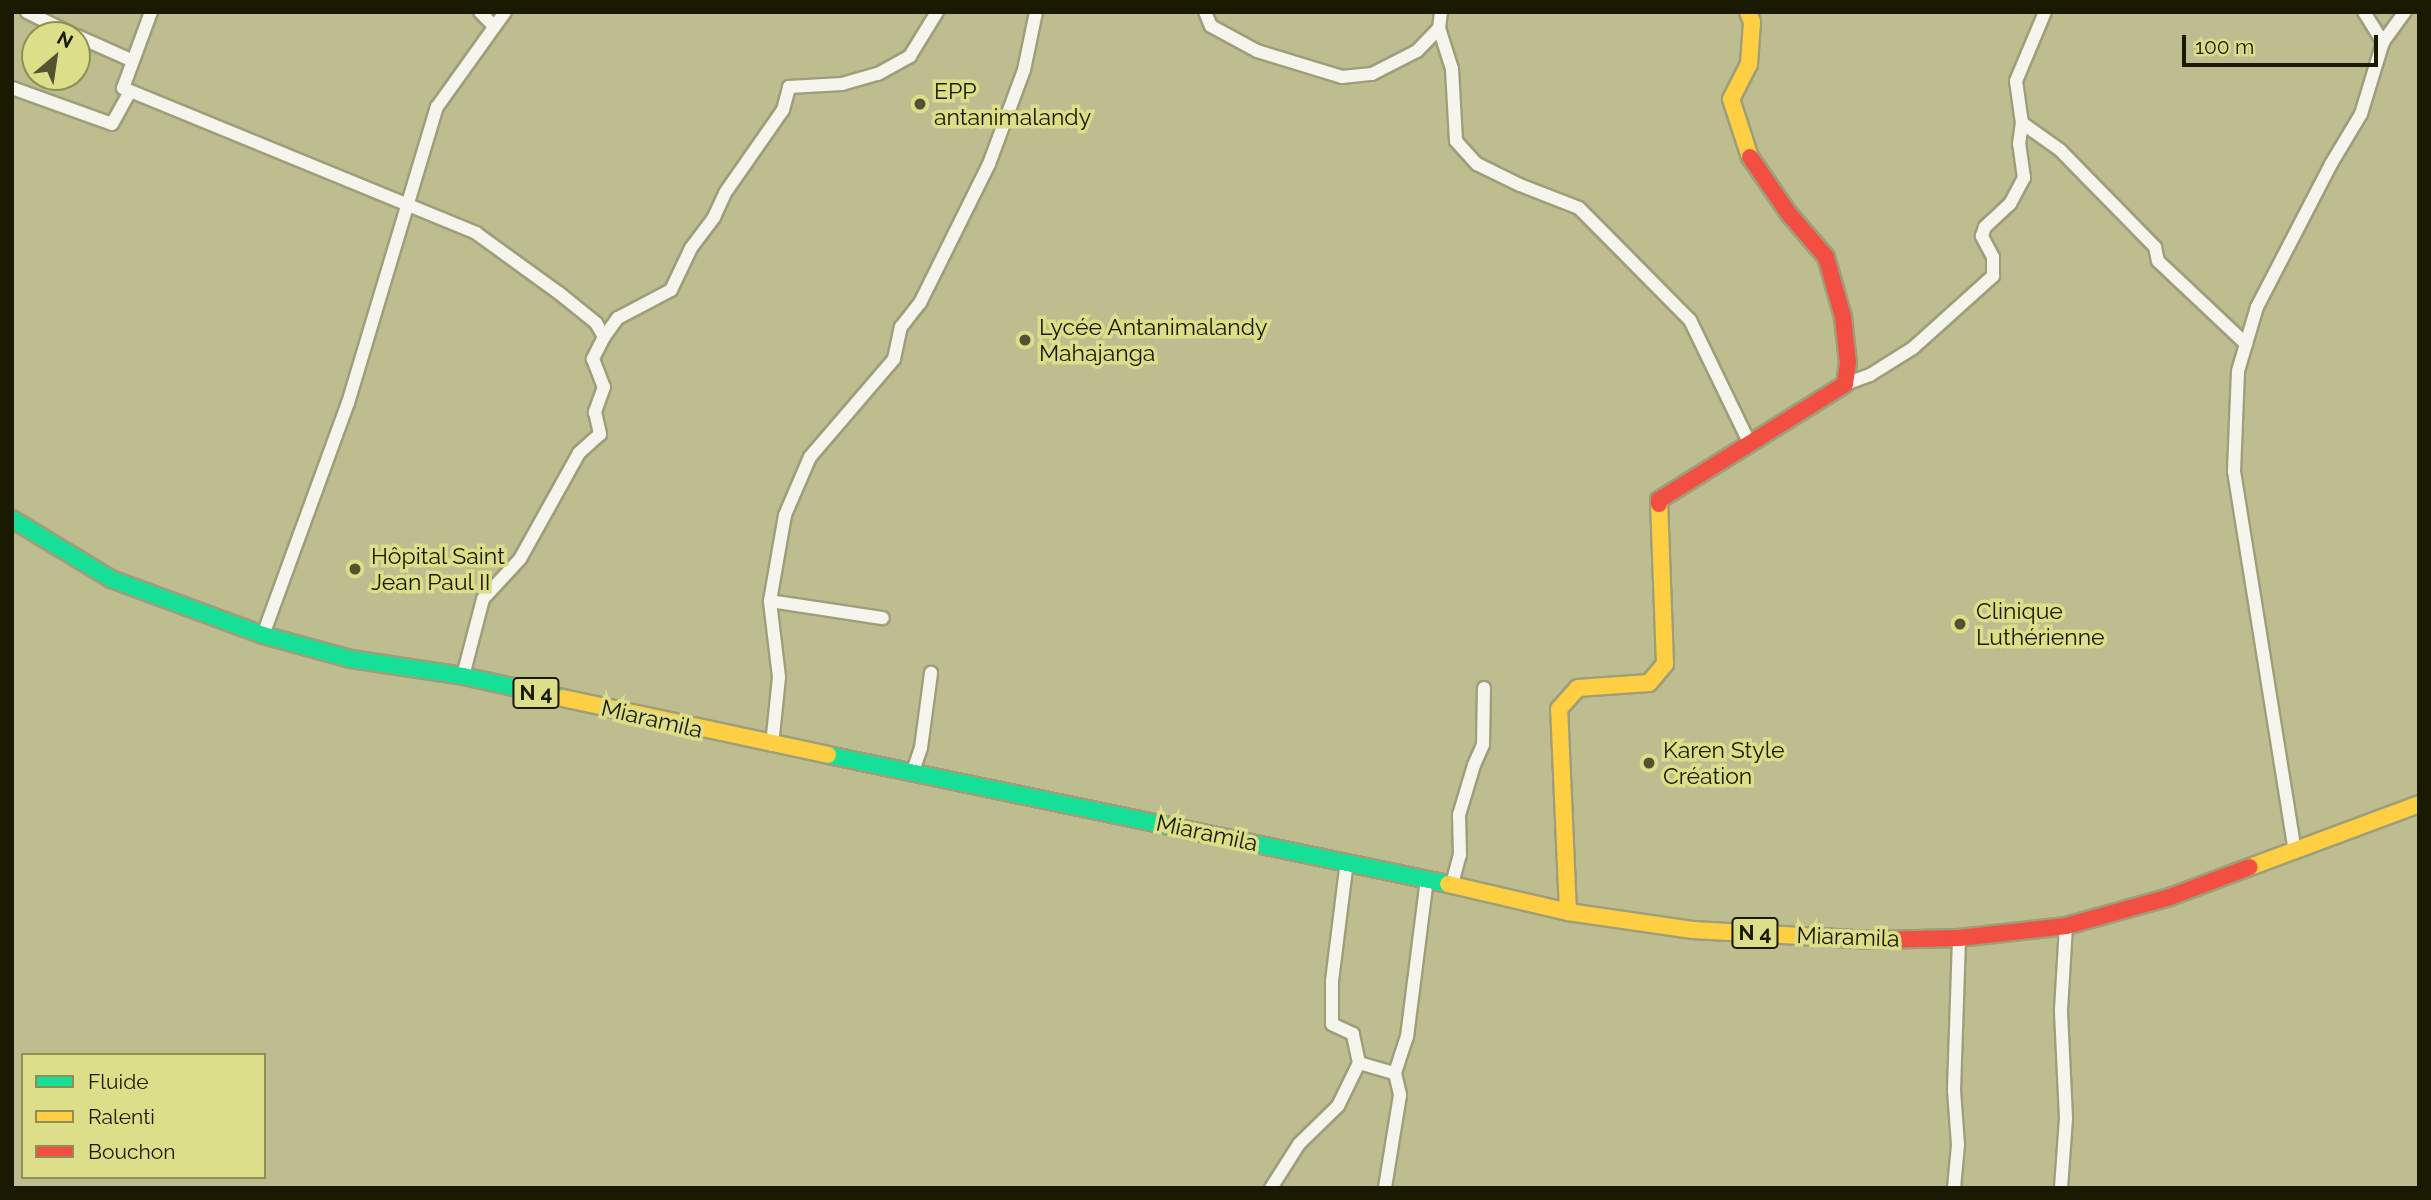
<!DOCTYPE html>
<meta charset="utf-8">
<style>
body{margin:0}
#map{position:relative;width:2431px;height:1200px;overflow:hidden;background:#bdbd90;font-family:Raleway,sans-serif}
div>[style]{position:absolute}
.roads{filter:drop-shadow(2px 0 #9e9e7a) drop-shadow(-2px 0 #9e9e7a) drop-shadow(0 2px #9e9e7a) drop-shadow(0 -2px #9e9e7a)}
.street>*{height:12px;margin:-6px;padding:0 6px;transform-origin:6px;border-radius:6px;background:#f5f5ee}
.fast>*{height:16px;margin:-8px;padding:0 8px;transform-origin:8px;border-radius:8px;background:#16e098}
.slow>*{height:16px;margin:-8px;padding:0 8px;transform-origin:8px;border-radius:8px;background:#ffcf43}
.jam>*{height:16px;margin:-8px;padding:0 8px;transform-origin:8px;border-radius:8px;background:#f24e42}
.dots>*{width:19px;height:19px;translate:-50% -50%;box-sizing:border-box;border:4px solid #ddde89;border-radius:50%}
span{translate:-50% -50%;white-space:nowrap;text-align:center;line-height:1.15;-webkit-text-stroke:7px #ddde89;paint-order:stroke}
.shield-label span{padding:2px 5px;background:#ddde89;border:2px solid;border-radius:5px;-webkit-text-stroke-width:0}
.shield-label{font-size:21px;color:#1a1901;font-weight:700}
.poi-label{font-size:23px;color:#1a1901}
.left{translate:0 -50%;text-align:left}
.street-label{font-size:23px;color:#1a1901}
.frame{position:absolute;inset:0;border:14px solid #1a1901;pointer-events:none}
.legend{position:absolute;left:21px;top:1053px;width:245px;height:126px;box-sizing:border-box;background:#ddde89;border:2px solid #8f8f53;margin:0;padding:9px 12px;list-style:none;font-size:21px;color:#1a1901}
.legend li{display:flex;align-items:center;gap:14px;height:35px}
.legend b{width:35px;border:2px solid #8f8f53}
.north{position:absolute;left:21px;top:21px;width:70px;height:70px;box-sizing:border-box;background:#ddde89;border:2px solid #8f8f53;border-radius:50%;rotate:29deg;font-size:19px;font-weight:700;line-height:28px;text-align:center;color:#1a1901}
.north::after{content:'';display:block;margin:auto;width:24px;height:32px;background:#535233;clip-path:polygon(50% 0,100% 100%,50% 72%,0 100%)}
.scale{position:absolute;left:2182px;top:35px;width:196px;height:32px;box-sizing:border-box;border:4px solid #1a1901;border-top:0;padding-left:9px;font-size:21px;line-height:24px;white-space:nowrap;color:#1a1901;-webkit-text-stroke:5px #ddde89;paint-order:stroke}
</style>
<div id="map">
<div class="roads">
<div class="street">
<i style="left:27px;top:12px;width:52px;rotate:26.1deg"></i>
<i style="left:151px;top:12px;width:81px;rotate:110.2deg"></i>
<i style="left:123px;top:88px;width:382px;rotate:22.3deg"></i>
<i style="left:476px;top:233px;width:102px;rotate:35.9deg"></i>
<i style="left:559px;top:293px;width:48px;rotate:39deg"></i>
<i style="left:596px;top:323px;width:16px;rotate:60deg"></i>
<i style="left:604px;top:337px;width:25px;rotate:117deg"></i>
<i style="left:593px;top:359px;width:30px;rotate:69deg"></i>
<i style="left:604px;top:387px;width:27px;rotate:110deg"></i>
<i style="left:595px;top:412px;width:23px;rotate:77deg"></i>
<i style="left:600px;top:434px;width:28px;rotate:138deg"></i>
<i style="left:579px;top:453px;width:121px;rotate:119.1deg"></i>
<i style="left:520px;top:559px;width:54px;rotate:132.8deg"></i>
<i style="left:483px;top:599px;width:80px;rotate:104.6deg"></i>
<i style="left:480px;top:12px;width:20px;rotate:45deg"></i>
<i style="left:1205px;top:12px;width:15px;rotate:67deg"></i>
<i style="left:1211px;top:26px;width:52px;rotate:28.5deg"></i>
<i style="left:1257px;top:51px;width:89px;rotate:17deg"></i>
<i style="left:1342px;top:77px;width:30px;rotate:-6deg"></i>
<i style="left:1372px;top:74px;width:51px;rotate:-27.1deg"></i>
<i style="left:1417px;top:51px;width:32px;rotate:-46deg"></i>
<i style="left:1441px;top:12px;width:16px;rotate:97deg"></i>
<i style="left:1439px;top:28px;width:43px;rotate:72.4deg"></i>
<i style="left:1452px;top:69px;width:72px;rotate:86.8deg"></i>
<i style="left:1456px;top:141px;width:31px;rotate:48deg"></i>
<i style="left:1477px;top:164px;width:48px;rotate:26deg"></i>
<i style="left:1520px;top:185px;width:63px;rotate:21.3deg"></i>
<i style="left:1579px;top:208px;width:158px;rotate:45.3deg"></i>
<i style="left:1690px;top:320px;width:138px;rotate:64.2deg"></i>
<i style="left:2045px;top:12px;width:75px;rotate:112.8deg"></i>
<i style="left:2016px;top:81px;width:42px;rotate:81.9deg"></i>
<i style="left:2022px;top:123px;width:47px;rotate:35.4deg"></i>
<i style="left:2060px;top:150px;width:136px;rotate:45.6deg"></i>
<i style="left:2155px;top:247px;width:14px;rotate:78deg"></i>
<i style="left:2158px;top:261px;width:121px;rotate:43.3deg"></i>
<i style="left:2364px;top:12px;width:36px;rotate:58deg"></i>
<i style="left:77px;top:36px;width:59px;rotate:24deg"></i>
<i style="left:12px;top:88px;width:106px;rotate:19.8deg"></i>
<i style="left:112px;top:124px;width:37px;rotate:-61deg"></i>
<i style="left:604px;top:337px;width:24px;rotate:-54deg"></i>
<i style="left:618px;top:318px;width:60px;rotate:-27.8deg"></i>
<i style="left:671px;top:290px;width:47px;rotate:-64.5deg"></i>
<i style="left:691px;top:248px;width:39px;rotate:-53deg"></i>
<i style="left:714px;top:217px;width:26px;rotate:-65deg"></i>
<i style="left:725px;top:193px;width:101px;rotate:-55.1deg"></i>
<i style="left:783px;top:110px;width:24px;rotate:-75deg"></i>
<i style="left:789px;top:87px;width:53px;rotate:-3.2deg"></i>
<i style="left:842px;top:84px;width:37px;rotate:-16deg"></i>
<i style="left:878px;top:74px;width:37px;rotate:-29deg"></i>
<i style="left:910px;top:56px;width:52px;rotate:-58.5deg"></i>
<i style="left:1845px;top:384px;width:27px;rotate:-20deg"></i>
<i style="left:1870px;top:375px;width:51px;rotate:-32.1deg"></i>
<i style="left:1913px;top:348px;width:108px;rotate:-42deg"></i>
<i style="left:1993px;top:276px;width:19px;rotate:-90deg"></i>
<i style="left:1993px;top:257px;width:24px;rotate:-118deg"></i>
<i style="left:1982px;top:236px;width:9px;rotate:-72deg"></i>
<i style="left:1985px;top:227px;width:34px;rotate:-43deg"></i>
<i style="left:2010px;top:204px;width:30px;rotate:-62deg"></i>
<i style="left:2024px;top:178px;width:34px;rotate:-98deg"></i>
<i style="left:2019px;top:144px;width:21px;rotate:-82deg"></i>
<i style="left:770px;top:601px;width:114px;rotate:8.6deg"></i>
<i style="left:263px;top:635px;width:247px;rotate:-69.9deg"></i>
<i style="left:348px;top:403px;width:309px;rotate:-73.3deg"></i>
<i style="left:437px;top:107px;width:117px;rotate:-54.4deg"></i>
<i style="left:772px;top:745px;width:68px;rotate:-84.1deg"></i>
<i style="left:779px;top:677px;width:77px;rotate:-96.8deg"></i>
<i style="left:770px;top:601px;width:87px;rotate:-80.1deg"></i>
<i style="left:785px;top:515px;width:63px;rotate:-66.7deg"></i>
<i style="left:810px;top:457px;width:129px;rotate:-49.4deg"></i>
<i style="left:894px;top:359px;width:33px;rotate:-78deg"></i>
<i style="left:901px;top:327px;width:31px;rotate:-52deg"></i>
<i style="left:920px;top:303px;width:155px;rotate:-63.6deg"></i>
<i style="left:989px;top:164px;width:100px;rotate:-69.6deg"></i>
<i style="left:1024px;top:70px;width:59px;rotate:-78.3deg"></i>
<i style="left:913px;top:771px;width:24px;rotate:-71deg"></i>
<i style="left:921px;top:748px;width:76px;rotate:-82.4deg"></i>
<i style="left:2295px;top:852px;width:386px;rotate:-99.1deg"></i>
<i style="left:2234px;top:471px;width:100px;rotate:-87.7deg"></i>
<i style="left:2238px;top:371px;width:67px;rotate:-73.5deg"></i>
<i style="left:2257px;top:307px;width:161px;rotate:-62.6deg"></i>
<i style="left:2331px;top:164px;width:58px;rotate:-59deg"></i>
<i style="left:2361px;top:114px;width:75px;rotate:-73deg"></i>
<i style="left:2383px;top:42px;width:37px;rotate:-54deg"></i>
<i style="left:1452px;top:884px;width:30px;rotate:-75deg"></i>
<i style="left:1460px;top:855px;width:40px;rotate:-91.4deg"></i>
<i style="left:1459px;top:815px;width:52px;rotate:-73.3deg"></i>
<i style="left:1474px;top:765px;width:22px;rotate:-66deg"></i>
<i style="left:1483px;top:745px;width:57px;rotate:-89deg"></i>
<i style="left:1359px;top:1063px;width:37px;rotate:16deg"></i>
<i style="left:1395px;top:1073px;width:23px;rotate:77deg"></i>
<i style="left:1400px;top:1095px;width:94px;rotate:99.2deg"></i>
<i style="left:1395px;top:1073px;width:38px;rotate:-72deg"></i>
<i style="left:1407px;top:1037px;width:160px;rotate:-82.8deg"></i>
<i style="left:1271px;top:1188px;width:52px;rotate:-57.5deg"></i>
<i style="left:1299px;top:1144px;width:54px;rotate:-44.3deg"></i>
<i style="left:1338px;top:1106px;width:48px;rotate:-64deg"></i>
<i style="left:1359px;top:1063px;width:30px;rotate:-102deg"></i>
<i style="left:1353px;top:1034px;width:23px;rotate:-155deg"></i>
<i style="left:1332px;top:1024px;width:43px;rotate:-90deg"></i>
<i style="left:1332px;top:981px;width:121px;rotate:-82.9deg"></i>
<i style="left:1954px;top:1188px;width:43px;rotate:-84.7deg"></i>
<i style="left:1958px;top:1145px;width:55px;rotate:-94.2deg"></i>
<i style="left:1954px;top:1090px;width:152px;rotate:-88.1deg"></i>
<i style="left:2061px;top:1188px;width:70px;rotate:-85.9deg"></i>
<i style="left:2066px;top:1118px;width:108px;rotate:-92.7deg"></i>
<i style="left:2061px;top:1010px;width:84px;rotate:-86.6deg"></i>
</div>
<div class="fast">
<i style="left:12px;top:519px;width:116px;rotate:31.2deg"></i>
<i style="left:111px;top:579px;width:162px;rotate:20.2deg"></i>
<i style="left:263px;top:635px;width:91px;rotate:15.3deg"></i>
<i style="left:351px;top:659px;width:113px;rotate:8.6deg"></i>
<i style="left:463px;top:676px;width:102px;rotate:12.4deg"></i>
<i style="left:828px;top:755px;width:633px;rotate:11.75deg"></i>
</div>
<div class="slow">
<i style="left:1748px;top:12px;width:11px;rotate:68deg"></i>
<i style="left:1752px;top:22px;width:42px;rotate:94.1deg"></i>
<i style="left:1749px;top:64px;width:39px;rotate:117deg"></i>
<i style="left:1731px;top:99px;width:61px;rotate:71.9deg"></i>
<i style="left:563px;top:698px;width:271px;rotate:12.1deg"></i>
<i style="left:2250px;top:867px;width:180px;rotate:-20.4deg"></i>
<i style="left:1448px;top:884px;width:123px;rotate:13.1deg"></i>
<i style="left:1568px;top:912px;width:126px;rotate:8.2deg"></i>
<i style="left:1693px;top:930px;width:125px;rotate:3.2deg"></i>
<i style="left:1568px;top:912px;width:203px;rotate:-92.5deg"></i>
<i style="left:1559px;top:709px;width:28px;rotate:-48deg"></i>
<i style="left:1578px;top:688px;width:71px;rotate:-4deg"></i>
<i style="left:1649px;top:683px;width:25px;rotate:-50deg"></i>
<i style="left:1665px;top:664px;width:160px;rotate:-92.1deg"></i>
</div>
<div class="jam">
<i style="left:1659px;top:504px;width:4px;rotate:-90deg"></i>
<i style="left:1659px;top:500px;width:219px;rotate:-31.9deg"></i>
<i style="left:1845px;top:384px;width:21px;rotate:-82deg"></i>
<i style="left:1848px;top:363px;width:46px;rotate:-96.2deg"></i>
<i style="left:1843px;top:317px;width:62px;rotate:-105.8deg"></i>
<i style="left:1826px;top:257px;width:57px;rotate:-130.7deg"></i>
<i style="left:1789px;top:214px;width:69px;rotate:-124.4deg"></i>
<i style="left:1818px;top:937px;width:54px;rotate:3.2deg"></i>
<i style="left:1872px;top:940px;width:87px;rotate:-1.3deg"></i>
<i style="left:1959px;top:938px;width:108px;rotate:-6.4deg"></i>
<i style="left:2066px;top:926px;width:108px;rotate:-15.6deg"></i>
<i style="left:2170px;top:897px;width:85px;rotate:-20.6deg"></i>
</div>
</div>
<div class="dots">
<i style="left:920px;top:104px;background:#535233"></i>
<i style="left:1025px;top:340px;background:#535233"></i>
<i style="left:355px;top:569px;background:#535233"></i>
<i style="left:1960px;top:624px;background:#535233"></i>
<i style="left:1649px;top:763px;background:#535233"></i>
</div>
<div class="shield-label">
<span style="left:536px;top:693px">N 4</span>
<span style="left:1755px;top:933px">N 4</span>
</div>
<div class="poi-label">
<span class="left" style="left:934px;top:104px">EPP<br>antanimalandy</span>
<span class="left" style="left:1039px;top:340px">Lycée Antanimalandy<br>Mahajanga</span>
<span class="left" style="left:371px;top:569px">Hôpital Saint<br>Jean Paul II</span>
<span class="left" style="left:1976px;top:624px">Clinique<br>Luthérienne</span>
<span class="left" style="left:1663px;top:763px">Karen Style<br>Création</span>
</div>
<div class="street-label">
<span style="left:652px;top:719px;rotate:13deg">Miaramila</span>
<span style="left:1207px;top:833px;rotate:12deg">Miaramila</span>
<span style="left:1848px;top:937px;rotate:2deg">Miaramila</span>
</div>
<div class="frame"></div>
<ul class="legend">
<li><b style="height:9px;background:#16e098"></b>Fluide</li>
<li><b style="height:9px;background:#ffcf43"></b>Ralenti</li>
<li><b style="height:9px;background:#f24e42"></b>Bouchon</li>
</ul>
<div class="north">N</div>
<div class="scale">100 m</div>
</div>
